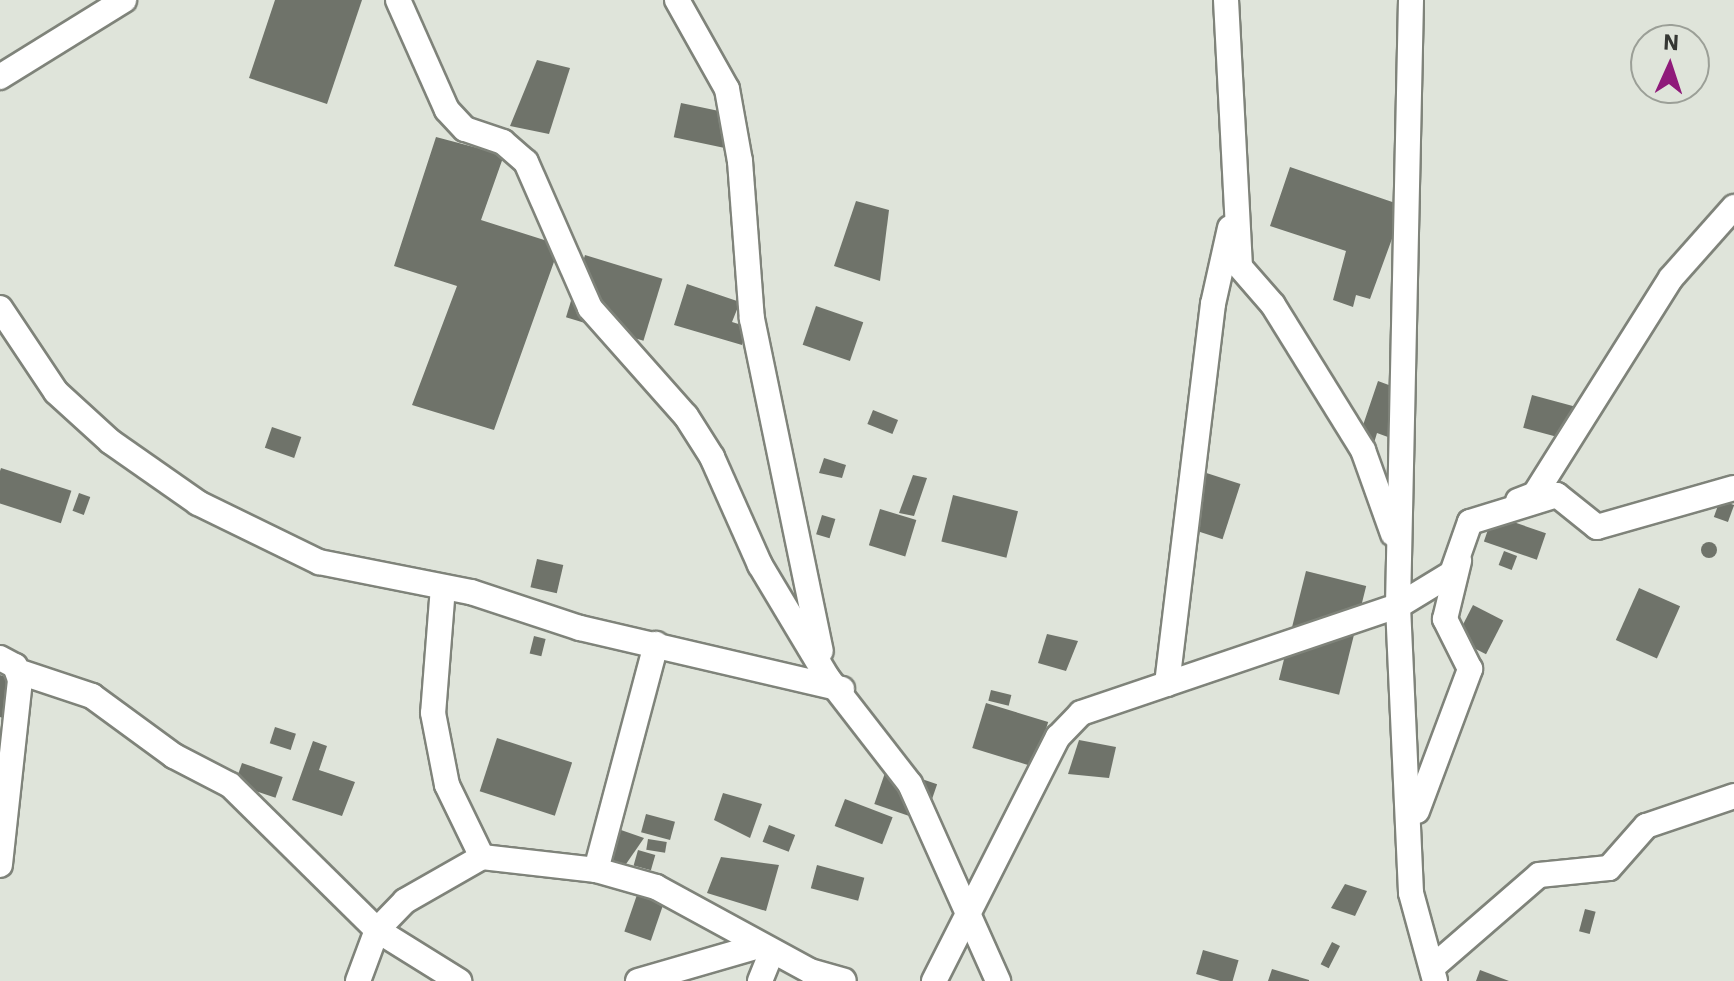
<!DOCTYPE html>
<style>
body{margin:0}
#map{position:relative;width:1734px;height:981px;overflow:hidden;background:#dfe4da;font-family:"IBM Plex Sans",sans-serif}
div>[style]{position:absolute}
.building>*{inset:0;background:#6f736a;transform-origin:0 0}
.round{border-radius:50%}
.roads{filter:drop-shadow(2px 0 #7f837a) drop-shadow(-2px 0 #7f837a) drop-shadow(0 2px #7f837a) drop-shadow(0 -2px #7f837a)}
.street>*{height:24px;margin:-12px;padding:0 12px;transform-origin:12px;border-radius:12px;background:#fff}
span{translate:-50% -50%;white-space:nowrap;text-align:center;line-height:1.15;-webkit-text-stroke:8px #dfe4da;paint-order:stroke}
.north{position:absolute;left:1630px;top:24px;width:80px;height:80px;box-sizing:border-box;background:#dfe4da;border:2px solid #9b9f97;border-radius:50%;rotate:3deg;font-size:22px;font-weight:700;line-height:32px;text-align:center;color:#353733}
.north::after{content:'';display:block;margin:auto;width:28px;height:36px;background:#8f1a7a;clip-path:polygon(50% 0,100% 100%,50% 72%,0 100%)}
</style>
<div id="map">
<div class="building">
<i style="clip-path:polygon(275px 0,362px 0,327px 104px,249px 78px)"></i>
<i style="clip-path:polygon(537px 60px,570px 68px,549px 134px,510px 126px)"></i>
<i style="left:681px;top:103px;width:51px;height:35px;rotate:12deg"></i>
<i style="clip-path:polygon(436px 137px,504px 155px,481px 220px,560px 245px,494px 430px,412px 405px,457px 286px,394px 266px)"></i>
<i style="clip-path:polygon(1290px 167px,1404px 206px,1370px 299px,1356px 295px,1353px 307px,1333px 300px,1346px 251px,1270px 226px)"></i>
<i style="clip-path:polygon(856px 201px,889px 210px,880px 281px,834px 266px)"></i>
<i style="left:585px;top:255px;width:81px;height:65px;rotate:17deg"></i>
<i style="clip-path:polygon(687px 284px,740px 302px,732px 322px,745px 326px,742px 345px,674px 325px)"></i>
<i style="left:816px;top:306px;width:50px;height:41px;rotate:19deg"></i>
<i style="clip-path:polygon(1378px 381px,1413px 394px,1396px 440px,1377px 433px,1374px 443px,1359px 437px)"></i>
<i style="left:1532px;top:395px;width:48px;height:34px;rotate:15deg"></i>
<i style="left:873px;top:410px;width:27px;height:15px;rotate:22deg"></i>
<i style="left:272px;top:427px;width:31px;height:22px;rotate:19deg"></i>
<i style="clip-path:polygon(824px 458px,846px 465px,842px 478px,819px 473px)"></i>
<i style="left:1px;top:468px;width:74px;height:34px;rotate:18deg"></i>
<i style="left:1191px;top:468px;width:52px;height:58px;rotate:18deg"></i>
<i style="clip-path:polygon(913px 475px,927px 478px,914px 516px,899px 513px)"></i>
<i style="left:79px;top:493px;width:12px;height:19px;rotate:20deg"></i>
<i style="left:953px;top:495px;width:67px;height:48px;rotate:14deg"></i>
<i style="left:1720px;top:500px;width:15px;height:18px;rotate:20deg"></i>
<i style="left:880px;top:509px;width:38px;height:38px;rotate:17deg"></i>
<i style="left:822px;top:515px;width:14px;height:20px;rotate:17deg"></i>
<i style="left:1493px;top:515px;width:56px;height:28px;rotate:19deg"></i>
<i class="round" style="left:1701px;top:542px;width:16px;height:16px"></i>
<i style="left:1504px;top:551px;width:14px;height:15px;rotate:21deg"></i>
<i style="left:537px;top:559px;width:27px;height:29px;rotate:13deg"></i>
<i style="left:1306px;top:571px;width:62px;height:112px;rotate:14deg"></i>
<i style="left:1639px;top:588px;width:45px;height:57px;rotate:24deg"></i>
<i style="left:1473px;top:605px;width:34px;height:38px;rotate:27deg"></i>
<i style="clip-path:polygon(1047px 634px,1078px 641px,1066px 671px,1038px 663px)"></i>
<i style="left:534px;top:636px;width:12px;height:18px;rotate:14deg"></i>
<i style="clip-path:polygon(0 675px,18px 681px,5px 719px,0 717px)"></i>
<i style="left:991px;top:690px;width:21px;height:11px;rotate:14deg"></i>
<i style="left:986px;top:703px;width:65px;height:47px;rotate:17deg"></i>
<i style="left:275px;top:727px;width:22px;height:17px;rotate:18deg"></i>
<i style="left:497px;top:738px;width:79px;height:56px;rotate:18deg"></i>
<i style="clip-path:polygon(1079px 740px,1116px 747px,1109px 778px,1068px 774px)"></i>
<i style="clip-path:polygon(313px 741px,327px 746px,319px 770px,355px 782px,342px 816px,292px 800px)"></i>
<i style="left:242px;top:763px;width:43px;height:22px;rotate:19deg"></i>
<i style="left:887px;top:767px;width:53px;height:39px;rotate:19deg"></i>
<i style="clip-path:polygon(723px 793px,762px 804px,750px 838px,714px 820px)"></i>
<i style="left:845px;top:799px;width:51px;height:29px;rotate:21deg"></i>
<i style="left:646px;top:814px;width:30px;height:19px;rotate:15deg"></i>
<i style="left:769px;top:825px;width:28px;height:18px;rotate:21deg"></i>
<i style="clip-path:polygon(621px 830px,644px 838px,624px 867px,610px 862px)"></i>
<i style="left:648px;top:839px;width:19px;height:11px;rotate:9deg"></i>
<i style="left:638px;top:850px;width:18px;height:16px;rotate:16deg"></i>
<i style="clip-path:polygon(721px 857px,779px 865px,766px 911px,707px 893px)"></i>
<i style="left:817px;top:865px;width:49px;height:24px;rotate:15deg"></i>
<i style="clip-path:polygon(1345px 884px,1367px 891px,1355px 916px,1331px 908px)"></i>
<i style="left:639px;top:889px;width:28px;height:45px;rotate:19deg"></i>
<i style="left:1585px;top:909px;width:11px;height:23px;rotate:15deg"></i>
<i style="left:1332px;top:942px;width:9px;height:25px;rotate:27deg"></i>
<i style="left:1203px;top:950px;width:37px;height:25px;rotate:16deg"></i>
<i style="clip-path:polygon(1272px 969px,1309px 980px,1309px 981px,1268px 981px)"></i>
<i style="clip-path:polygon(1480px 970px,1509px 981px,1476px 981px)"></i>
</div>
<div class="roads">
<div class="street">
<i style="left:398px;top:0;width:120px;rotate:66deg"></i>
<i style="left:447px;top:110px;width:26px;rotate:47deg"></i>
<i style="left:465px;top:129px;width:40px;rotate:18.9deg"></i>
<i style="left:503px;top:142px;width:30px;rotate:41deg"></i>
<i style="left:526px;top:162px;width:159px;rotate:66.3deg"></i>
<i style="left:590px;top:308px;width:144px;rotate:48.4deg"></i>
<i style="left:686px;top:416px;width:49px;rotate:57.6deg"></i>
<i style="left:712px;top:457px;width:118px;rotate:66deg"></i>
<i style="left:760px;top:565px;width:131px;rotate:59.1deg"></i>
<i style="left:827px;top:677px;width:135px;rotate:52.2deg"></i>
<i style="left:910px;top:784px;width:216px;rotate:65.9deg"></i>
<i style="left:677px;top:0;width:102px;rotate:60.7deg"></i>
<i style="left:727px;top:89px;width:73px;rotate:79.8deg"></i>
<i style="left:740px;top:161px;width:158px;rotate:85.7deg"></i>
<i style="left:752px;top:319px;width:339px;rotate:78.3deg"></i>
<i style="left:1226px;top:0;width:267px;rotate:87deg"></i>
<i style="left:1240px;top:267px;width:50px;rotate:49deg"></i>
<i style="left:1273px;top:305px;width:171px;rotate:58.2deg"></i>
<i style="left:1363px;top:450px;width:89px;rotate:70.3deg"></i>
<i style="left:1411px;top:0;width:606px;rotate:91.23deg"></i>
<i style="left:1398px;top:606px;width:287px;rotate:87.4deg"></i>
<i style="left:1411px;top:893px;width:91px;rotate:74.7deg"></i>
<i style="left:0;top:77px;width:146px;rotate:-31.8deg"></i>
<i style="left:0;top:308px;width:101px;rotate:56.3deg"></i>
<i style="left:56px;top:392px;width:74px;rotate:42.3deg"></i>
<i style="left:111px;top:442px;width:106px;rotate:35deg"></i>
<i style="left:198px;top:503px;width:135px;rotate:26deg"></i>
<i style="left:319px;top:562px;width:155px;rotate:11.2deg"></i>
<i style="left:471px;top:592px;width:115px;rotate:18.3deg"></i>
<i style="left:580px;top:628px;width:269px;rotate:13.1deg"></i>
<i style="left:1518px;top:501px;width:18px;rotate:-22deg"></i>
<i style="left:1535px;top:494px;width:255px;rotate:-57.8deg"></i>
<i style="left:1671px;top:278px;width:95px;rotate:-48.4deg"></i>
<i style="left:443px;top:587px;width:126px;rotate:94.5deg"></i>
<i style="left:433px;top:713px;width:73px;rotate:79deg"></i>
<i style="left:447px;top:785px;width:80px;rotate:64.1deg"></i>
<i style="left:0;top:658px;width:17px;rotate:28deg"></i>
<i style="left:15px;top:666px;width:15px;rotate:70deg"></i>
<i style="left:20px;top:680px;width:186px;rotate:96.2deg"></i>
<i style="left:20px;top:672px;width:76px;rotate:18.4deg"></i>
<i style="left:92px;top:696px;width:102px;rotate:36.2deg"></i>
<i style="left:174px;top:756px;width:63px;rotate:27.4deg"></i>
<i style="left:230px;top:785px;width:206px;rotate:44.6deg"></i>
<i style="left:377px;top:930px;width:97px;rotate:31.9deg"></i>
<i style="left:1167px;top:684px;width:383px;rotate:-83.1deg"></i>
<i style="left:1213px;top:304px;width:78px;rotate:-77.4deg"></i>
<i style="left:1417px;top:811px;width:152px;rotate:-69.5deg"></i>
<i style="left:1470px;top:669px;width:56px;rotate:-116.6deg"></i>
<i style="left:1445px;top:619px;width:60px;rotate:-76.4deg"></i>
<i style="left:596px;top:870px;width:234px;rotate:-75.1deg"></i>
<i style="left:1434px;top:966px;width:139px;rotate:-40.9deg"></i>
<i style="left:1539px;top:875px;width:70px;rotate:-5.7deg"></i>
<i style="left:1609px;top:868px;width:56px;rotate:-48.6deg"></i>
<i style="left:1646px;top:826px;width:93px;rotate:-18.8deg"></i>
<i style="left:358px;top:981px;width:54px;rotate:-69.6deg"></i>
<i style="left:377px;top:930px;width:40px;rotate:-46deg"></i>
<i style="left:405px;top:901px;width:89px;rotate:-29.7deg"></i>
<i style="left:482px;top:857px;width:115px;rotate:6.5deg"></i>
<i style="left:596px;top:870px;width:62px;rotate:15.8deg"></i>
<i style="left:656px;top:887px;width:175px;rotate:28.6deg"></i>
<i style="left:810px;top:971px;width:35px;rotate:16deg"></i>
<i style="left:638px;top:981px;width:126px;rotate:-16.1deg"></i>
<i style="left:760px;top:981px;width:31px;rotate:-68deg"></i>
<i style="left:934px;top:981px;width:274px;rotate:-63.1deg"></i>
<i style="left:1058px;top:737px;width:33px;rotate:-46deg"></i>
<i style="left:1081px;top:713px;width:335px;rotate:-18.7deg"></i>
<i style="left:1398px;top:606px;width:63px;rotate:-31.4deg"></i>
<i style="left:1452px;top:573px;width:54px;rotate:-70.6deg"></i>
<i style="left:1470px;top:522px;width:91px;rotate:-17.2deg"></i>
<i style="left:1557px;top:495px;width:51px;rotate:38.7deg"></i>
<i style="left:1597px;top:527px;width:142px;rotate:-15.9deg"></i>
</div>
</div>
<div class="north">N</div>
</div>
